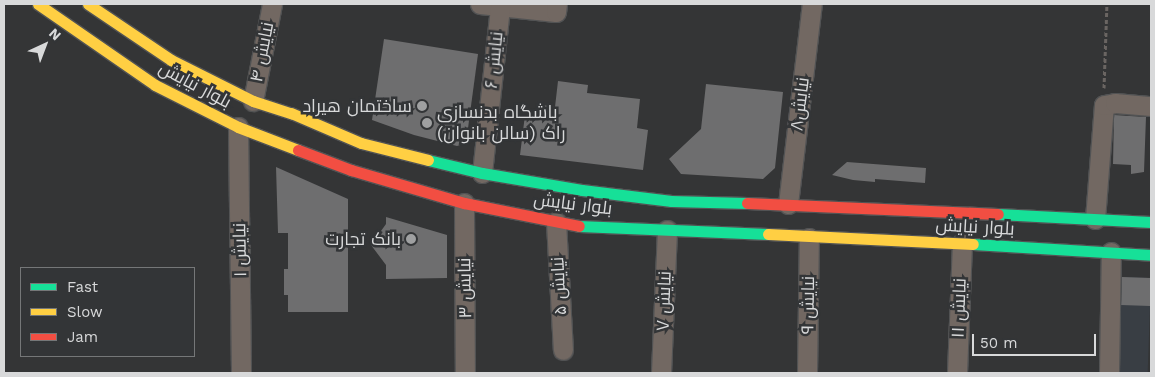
<!DOCTYPE html>
<meta charset="utf-8">
<style>
body{margin:0}
#map{position:relative;width:1155px;height:377px;overflow:hidden;background:#343536;font-family:"Work Sans",Cairo,sans-serif}
div>[style]{position:absolute}
.built>*{inset:0;background:#393e44;transform-origin:0 0}
.building>*{inset:0;background:#6e6e6f;transform-origin:0 0}
.path>*{height:3px;margin-top:-1.5px;transform-origin:0;background:repeating-linear-gradient(90deg,#6a6562 0 4px,transparent 0 6.5px)}
.roads{filter:drop-shadow(1px 0 #525354) drop-shadow(-1px 0 #525354) drop-shadow(0 1px #525354) drop-shadow(0 -1px #525354)}
.street>*{height:19px;margin:-9.5px;padding:0 9.5px;transform-origin:9.5px;border-radius:9.5px;background:#726862}
.fast>*{height:11px;margin:-5.5px;padding:0 5.5px;transform-origin:5.5px;border-radius:5.5px;background:#16e098}
.slow>*{height:11px;margin:-5.5px;padding:0 5.5px;transform-origin:5.5px;border-radius:5.5px;background:#ffcf43}
.jam>*{height:11px;margin:-5.5px;padding:0 5.5px;transform-origin:5.5px;border-radius:5.5px;background:#f24e42}
.dots>*{width:14px;height:14px;translate:-50% -50%;box-sizing:border-box;border:2px solid #333537;border-radius:50%}
span{translate:-50% -50%;white-space:nowrap;text-align:center;line-height:1.15;-webkit-text-stroke:5px #333537;paint-order:stroke}
.street-label{font-size:18px;color:#d8d9da}
.poi-label{font-size:18px;color:#d8d9da}
.right{translate:-100% -50%;text-align:right}
.left{translate:0 -50%;text-align:left}
.frame{position:absolute;inset:0;border:5px solid #d8d9da;pointer-events:none}
.legend{position:absolute;left:20px;top:267px;width:175px;height:90px;box-sizing:border-box;background:#333537;border:1px solid #757778;margin:0;padding:6px 9px;list-style:none;font-size:15px;color:#d8d9da}
.legend li{display:flex;align-items:center;gap:10px;height:25px}
.legend b{width:25px;border:1px solid #757778}
.north{position:absolute;left:20px;top:20px;width:50px;height:50px;-webkit-text-stroke:4px #333537;paint-order:stroke;rotate:43deg;font-size:14px;font-weight:700;line-height:20px;text-align:center;color:#d8d9da}
.north::after{content:'';display:block;margin:auto;width:18px;height:22px;background:#d8d9da;clip-path:polygon(50% 0,100% 100%,50% 72%,0 100%)}
.scale{position:absolute;left:972px;top:334px;width:124px;height:22px;box-sizing:border-box;border:2px solid #d8d9da;border-top:0;padding-left:6px;font-size:15px;line-height:18px;white-space:nowrap;color:#d8d9da;-webkit-text-stroke:4px #333537;paint-order:stroke}
</style>
<div id="map">
<div class="built">
<i style="left:1121px;top:277px;width:30px;height:96px;rotate:2deg"></i>
</div>
<div class="building">
<i style="clip-path:polygon(384px 39px,478px 54px,466px 143px,457px 146px,414px 135px,372px 120px)"></i>
<i style="clip-path:polygon(558px 81px,588px 85px,587px 93px,640px 99px,637px 128px,648px 130px,643px 170px,520px 155px,525px 115px,541px 117px,542px 105px,555px 107px)"></i>
<i style="clip-path:polygon(706px 84px,783px 92px,775px 168px,763px 179px,681px 174px,669px 159px,701px 129px)"></i>
<i style="clip-path:polygon(1114px 115px,1146px 117px,1144px 172px,1131px 174px,1131px 165px,1113px 164px)"></i>
<i style="clip-path:polygon(847px 162px,926px 168px,925px 183px,875px 179px,875px 182px,853px 180px,832px 175px)"></i>
<i style="clip-path:polygon(276px 167px,348px 199px,348px 312px,288px 312px,288px 295px,284px 295px,284px 269px,288px 269px,288px 233px,278px 233px)"></i>
<i style="clip-path:polygon(386px 217px,447px 235px,447px 278px,386px 279px,386px 265px,371px 245px,386px 224px)"></i>
<i style="left:1122px;top:277px;width:29px;height:28px;rotate:2deg"></i>
</div>
<div class="path">
<i style="left:1104px;top:88px;width:84px;rotate:-88deg"></i>
</div>
<div class="roads">
<div class="street">
<i style="left:480px;top:4px;width:76px;rotate:6deg"></i>
<i style="left:556px;top:12px;width:8px;rotate:-83deg"></i>
<i style="left:253px;top:101px;width:99px;rotate:-78.9deg"></i>
<i style="left:238px;top:127px;width:246px;rotate:89.3deg"></i>
<i style="left:482px;top:173px;width:168px;rotate:-83.8deg"></i>
<i style="left:464px;top:203px;width:170px;rotate:89.7deg"></i>
<i style="left:788px;top:204px;width:201px;rotate:-83.2deg"></i>
<i style="left:1095px;top:219px;width:114px;rotate:-85.5deg"></i>
<i style="left:1104px;top:105px;width:11px;rotate:-10deg"></i>
<i style="left:1115px;top:103px;width:36px;rotate:5deg"></i>
<i style="left:556px;top:222px;width:128px;rotate:86.9deg"></i>
<i style="left:661px;top:373px;width:143px;rotate:-87.6deg"></i>
<i style="left:807px;top:373px;width:135px;rotate:-89.2deg"></i>
<i style="left:957px;top:373px;width:130px;rotate:-87.8deg"></i>
<i style="left:1109px;top:373px;width:121px;rotate:-89.1deg"></i>
</div>
<div class="fast">
<i style="left:428px;top:160px;width:56px;rotate:13.5deg"></i>
<i style="left:482px;top:173px;width:101px;rotate:9.6deg"></i>
<i style="left:582px;top:190px;width:90px;rotate:7deg"></i>
<i style="left:671px;top:201px;width:76px;rotate:1.5deg"></i>
<i style="left:998px;top:214px;width:153px;rotate:3deg"></i>
<i style="left:579px;top:226px;width:189px;rotate:2.4deg"></i>
<i style="left:973px;top:244px;width:178px;rotate:3.5deg"></i>
</div>
<div class="slow">
<i style="left:38px;top:4px;width:142px;rotate:34.7deg"></i>
<i style="left:155px;top:85px;width:93px;rotate:26.8deg"></i>
<i style="left:238px;top:127px;width:64px;rotate:21deg"></i>
<i style="left:88px;top:4px;width:100px;rotate:34deg"></i>
<i style="left:171px;top:60px;width:92px;rotate:26.6deg"></i>
<i style="left:253px;top:101px;width:40px;rotate:18deg"></i>
<i style="left:291px;top:113px;width:76px;rotate:23.2deg"></i>
<i style="left:361px;top:143px;width:69px;rotate:14.2deg"></i>
<i style="left:768px;top:234px;width:205px;rotate:2.8deg"></i>
</div>
<div class="jam">
<i style="left:298px;top:150px;width:57px;rotate:20.7deg"></i>
<i style="left:351px;top:170px;width:118px;rotate:16.3deg"></i>
<i style="left:464px;top:203px;width:117px;rotate:11.3deg"></i>
<i style="left:747px;top:203px;width:251px;rotate:2.5deg"></i>
</div>
</div>
<div class="dots">
<i style="left:422px;top:106px;background:#9fa0a1"></i>
<i style="left:427px;top:123px;background:#9fa0a1"></i>
<i style="left:411px;top:239px;background:#9fa0a1"></i>
</div>
<div class="street-label">
<span style="left:262px;top:52px;rotate:-79deg">نیایش ۴</span>
<span style="left:494px;top:60px;rotate:-84deg">نیایش ۶</span>
<span style="left:195px;top:85px;rotate:28deg">بلوار نیایش</span>
<span style="left:800px;top:104px;rotate:-83deg">نیایش۸</span>
<span style="left:573px;top:204px;rotate:7deg">بلوار نیایش</span>
<span style="left:975px;top:227px;rotate:3deg">بلوار نیایش</span>
<span style="left:240px;top:250px;rotate:-91deg">نیایش ۱</span>
<span style="left:559px;top:286px;rotate:-93deg">نیایش ۵</span>
<span style="left:465px;top:288px;rotate:-91deg">نیایش ۳</span>
<span style="left:664px;top:301px;rotate:-88deg">نیایش ۷</span>
<span style="left:808px;top:305px;rotate:-89deg">نیایش ۹</span>
<span style="left:959px;top:308px;rotate:-88deg">نیایش ۱۱</span>
</div>
<div class="poi-label">
<span class="right" style="left:412px;top:106px">ساختمان هیراد</span>
<span class="left" style="left:437px;top:123px">باشگاه بدنسازی<br>راک (سالن بانوان)</span>
<span class="right" style="left:401px;top:239px">بانک تجارت</span>
</div>
<div class="frame"></div>
<ul class="legend">
<li><b style="height:6px;background:#16e098"></b>Fast</li>
<li><b style="height:6px;background:#ffcf43"></b>Slow</li>
<li><b style="height:6px;background:#f24e42"></b>Jam</li>
</ul>
<div class="north">N</div>
<div class="scale">50 m</div>
</div>
